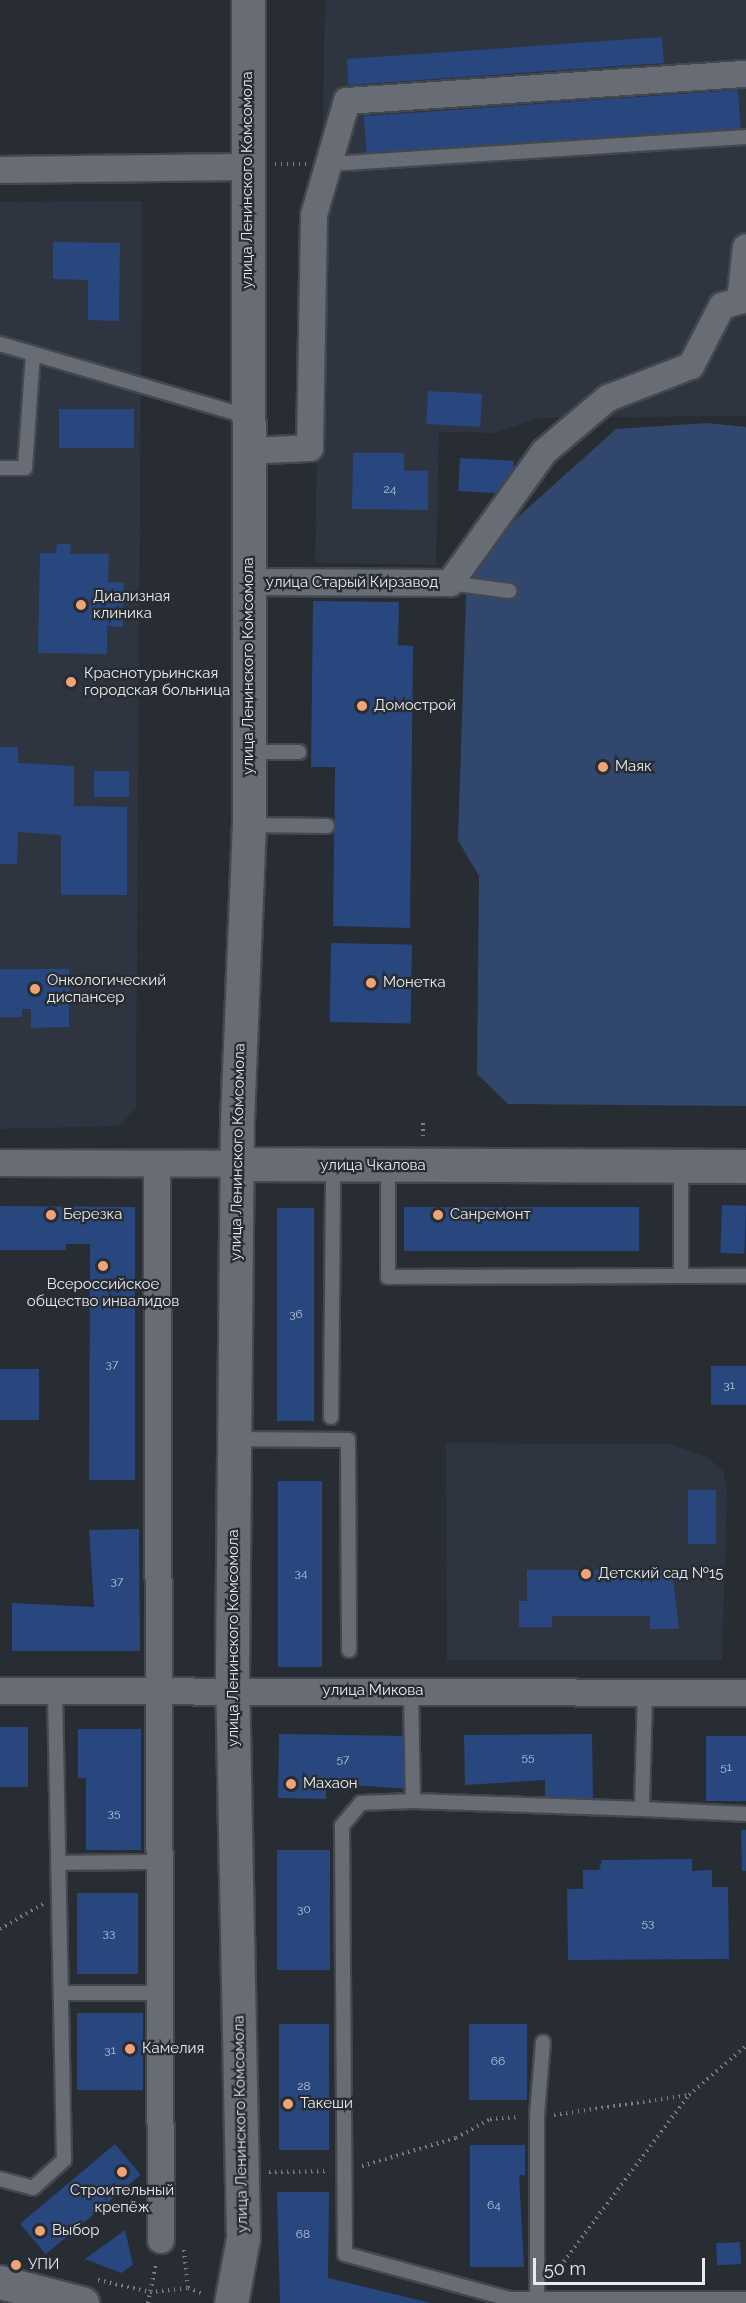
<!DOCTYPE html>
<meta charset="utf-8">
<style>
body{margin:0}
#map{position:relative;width:746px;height:2303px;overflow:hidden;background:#282c33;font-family:Raleway,sans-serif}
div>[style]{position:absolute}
.built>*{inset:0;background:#2e3541}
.green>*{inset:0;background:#31476d}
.building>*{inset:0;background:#27477e;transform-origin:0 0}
.path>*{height:4px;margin-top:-2px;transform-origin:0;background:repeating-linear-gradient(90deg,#7a7e84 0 1.5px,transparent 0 6px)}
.roads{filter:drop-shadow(2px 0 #44484e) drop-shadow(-2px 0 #44484e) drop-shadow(0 2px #44484e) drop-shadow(0 -2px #44484e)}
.lane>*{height:14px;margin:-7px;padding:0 7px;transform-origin:7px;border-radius:7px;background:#686d75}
.street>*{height:26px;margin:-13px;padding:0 13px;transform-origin:13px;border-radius:13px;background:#686d75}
.secondary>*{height:33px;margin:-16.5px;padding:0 16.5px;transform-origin:16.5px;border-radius:16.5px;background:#686d75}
.dots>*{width:16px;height:16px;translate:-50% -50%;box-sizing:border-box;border:3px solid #282c33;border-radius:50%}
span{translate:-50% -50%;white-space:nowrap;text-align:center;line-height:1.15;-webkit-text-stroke:4.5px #282c33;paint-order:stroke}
.number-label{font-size:12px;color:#b7c1d3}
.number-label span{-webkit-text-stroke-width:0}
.street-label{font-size:15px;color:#e7eaef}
.poi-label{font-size:15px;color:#e7eaef}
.left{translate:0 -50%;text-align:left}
.scale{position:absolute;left:533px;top:2258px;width:172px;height:27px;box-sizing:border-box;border:3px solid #e7eaef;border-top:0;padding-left:8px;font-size:18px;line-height:21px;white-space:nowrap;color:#e7eaef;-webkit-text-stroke:4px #282c33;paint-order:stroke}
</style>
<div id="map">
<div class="built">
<i style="clip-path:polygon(325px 0,746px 0,746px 416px,540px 418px,494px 433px,439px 432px,436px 565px,315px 563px)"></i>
<i style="clip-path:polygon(142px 201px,136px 1108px,119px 1126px,0 1129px,0 202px)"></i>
<i style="clip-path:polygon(446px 1443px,670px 1444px,707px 1457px,723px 1471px,727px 1489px,722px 1660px,447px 1660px)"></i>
</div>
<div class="green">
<i style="clip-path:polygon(707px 423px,746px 427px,746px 1106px,508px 1104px,477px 1074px,479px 876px,458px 840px,466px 596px,477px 562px,519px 516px,616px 429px)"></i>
</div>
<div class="building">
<i style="left:662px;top:37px;width:26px;height:316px;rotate:86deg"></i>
<i style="left:738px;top:90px;width:40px;height:375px;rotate:86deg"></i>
<i style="clip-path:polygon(53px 242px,120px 243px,119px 321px,88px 320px,88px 280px,53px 279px)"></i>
<i style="left:428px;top:391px;width:54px;height:33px;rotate:3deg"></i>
<i style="left:59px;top:409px;width:75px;height:39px"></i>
<i style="clip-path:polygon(353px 453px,404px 453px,404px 471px,428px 471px,428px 510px,352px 509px)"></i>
<i style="left:460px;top:458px;width:54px;height:33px;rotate:3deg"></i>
<i style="clip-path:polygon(57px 544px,71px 544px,70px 554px,109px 554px,108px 582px,124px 583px,123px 627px,107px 626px,107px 654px,38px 653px,40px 553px,56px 553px)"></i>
<i style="clip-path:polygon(313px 601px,399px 602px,398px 645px,413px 646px,410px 928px,333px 926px,335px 767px,311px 767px)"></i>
<i style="clip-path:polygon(0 747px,18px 747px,18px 763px,74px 766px,74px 806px,127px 807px,127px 895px,61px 895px,61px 835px,18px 832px,17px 864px,0 864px)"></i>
<i style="left:94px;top:771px;width:35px;height:26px"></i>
<i style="left:331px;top:943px;width:81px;height:79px;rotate:1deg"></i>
<i style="clip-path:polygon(0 969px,69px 969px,69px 1027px,31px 1028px,31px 1009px,22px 1009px,22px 1017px,0 1017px)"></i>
<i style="left:722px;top:1205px;width:24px;height:48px;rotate:2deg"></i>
<i style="clip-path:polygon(0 1206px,135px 1207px,135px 1480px,89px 1480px,90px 1244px,66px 1244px,66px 1250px,0 1250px)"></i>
<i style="left:404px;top:1207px;width:235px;height:44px"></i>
<i style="left:277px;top:1208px;width:37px;height:213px"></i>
<i style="left:746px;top:1366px;width:39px;height:35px;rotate:90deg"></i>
<i style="left:0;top:1369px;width:39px;height:51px"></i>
<i style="left:278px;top:1481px;width:44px;height:186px"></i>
<i style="left:688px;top:1490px;width:28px;height:54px"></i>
<i style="clip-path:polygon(139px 1529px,140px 1651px,12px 1651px,12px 1603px,94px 1607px,89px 1530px)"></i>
<i style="clip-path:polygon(527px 1570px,672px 1570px,679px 1629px,650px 1629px,650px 1616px,552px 1616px,552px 1627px,519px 1627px,519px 1601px,527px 1601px)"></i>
<i style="left:0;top:1727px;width:28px;height:60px"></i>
<i style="clip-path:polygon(78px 1729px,141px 1729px,141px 1850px,86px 1850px,86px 1778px,78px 1778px)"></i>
<i style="clip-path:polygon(279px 1734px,408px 1736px,407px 1789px,326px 1783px,326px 1799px,278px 1798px)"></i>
<i style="clip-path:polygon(592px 1734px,593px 1798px,545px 1798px,545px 1780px,465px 1785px,464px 1735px)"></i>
<i style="left:706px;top:1736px;width:40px;height:65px"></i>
<i style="clip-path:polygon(741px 1830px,746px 1830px,746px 1871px,742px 1871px)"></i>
<i style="left:277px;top:1850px;width:53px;height:120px"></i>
<i style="clip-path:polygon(692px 1859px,692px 1871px,712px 1870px,712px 1887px,728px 1887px,729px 1959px,568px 1960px,567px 1889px,583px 1889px,583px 1870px,599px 1870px,602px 1860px)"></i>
<i style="left:77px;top:1893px;width:61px;height:81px"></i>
<i style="left:77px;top:2013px;width:66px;height:77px"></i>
<i style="left:279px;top:2024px;width:50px;height:126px"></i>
<i style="left:469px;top:2024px;width:58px;height:76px"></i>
<i style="left:115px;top:2144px;width:40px;height:124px;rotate:50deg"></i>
<i style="clip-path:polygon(470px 2145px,525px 2145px,525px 2175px,519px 2175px,524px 2267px,470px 2267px)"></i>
<i style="clip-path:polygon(277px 2192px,329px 2192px,328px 2278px,431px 2303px,280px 2303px)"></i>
<i style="clip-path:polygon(125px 2230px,133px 2265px,121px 2273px,85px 2259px)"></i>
<i style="left:740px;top:2242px;width:22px;height:24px;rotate:87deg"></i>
</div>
<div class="path">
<i style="left:275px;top:164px;width:31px"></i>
<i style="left:423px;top:1123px;width:14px;rotate:90deg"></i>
<i style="left:0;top:1929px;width:50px;rotate:-30.2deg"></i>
<i style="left:554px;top:2115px;width:136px;rotate:-8.4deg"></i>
<i style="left:362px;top:2166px;width:98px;rotate:-16.6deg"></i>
<i style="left:456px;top:2138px;width:39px;rotate:-29deg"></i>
<i style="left:490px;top:2119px;width:29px;rotate:-4deg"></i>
<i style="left:269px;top:2172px;width:59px;rotate:-1deg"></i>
<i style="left:184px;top:2250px;width:38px;rotate:84deg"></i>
<i style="left:553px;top:2276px;width:226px;rotate:-53.1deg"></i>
<i style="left:689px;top:2095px;width:75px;rotate:-40.7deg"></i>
<i style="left:98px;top:2280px;width:53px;rotate:13deg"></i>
<i style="left:150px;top:2292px;width:38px;rotate:-6deg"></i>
<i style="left:188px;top:2288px;width:17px;rotate:21deg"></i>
<i style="left:148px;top:2303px;width:41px;rotate:-78.7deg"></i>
</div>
<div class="roads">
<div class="lane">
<i style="left:329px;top:164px;width:418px;rotate:-3.7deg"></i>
<i style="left:0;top:344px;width:259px;rotate:16.3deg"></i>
<i style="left:0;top:468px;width:25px"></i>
<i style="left:25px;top:468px;width:113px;rotate:-86deg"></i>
<i style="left:450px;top:583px;width:60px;rotate:7.7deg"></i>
<i style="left:249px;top:752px;width:50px"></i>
<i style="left:249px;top:825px;width:78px;rotate:0.7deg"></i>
<i style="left:388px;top:1166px;width:111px;rotate:90deg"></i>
<i style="left:388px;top:1277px;width:358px;rotate:-0.2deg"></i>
<i style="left:681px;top:1166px;width:110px;rotate:90deg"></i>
<i style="left:331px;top:1417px;width:251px;rotate:-89.5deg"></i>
<i style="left:234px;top:1439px;width:114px;rotate:0.5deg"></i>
<i style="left:348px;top:1440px;width:210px;rotate:89.7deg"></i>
<i style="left:411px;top:1690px;width:111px;rotate:89deg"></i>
<i style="left:413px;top:1801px;width:52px;rotate:177.8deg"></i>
<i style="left:361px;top:1803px;width:30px;rotate:130deg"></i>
<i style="left:342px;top:1826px;width:428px;rotate:89.6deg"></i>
<i style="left:345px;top:2254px;width:171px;rotate:15.3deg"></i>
<i style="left:510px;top:2299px;width:236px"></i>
<i style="left:645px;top:1692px;width:117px;rotate:91.5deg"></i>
<i style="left:642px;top:1809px;width:104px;rotate:2.8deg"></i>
<i style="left:413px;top:1801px;width:229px;rotate:2deg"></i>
<i style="left:58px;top:1863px;width:102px;rotate:-0.6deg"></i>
<i style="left:61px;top:1993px;width:100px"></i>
<i style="left:0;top:2179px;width:34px;rotate:15deg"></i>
<i style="left:33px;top:2188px;width:42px;rotate:-42.1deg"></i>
<i style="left:64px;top:2160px;width:470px;rotate:-91.1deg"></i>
<i style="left:537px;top:2299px;width:184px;rotate:-90deg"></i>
<i style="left:537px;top:2115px;width:73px;rotate:-85.3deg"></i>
</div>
<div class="street">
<i style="left:0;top:170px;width:247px;rotate:-0.7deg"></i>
<i style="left:249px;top:451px;width:61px;rotate:-2.8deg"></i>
<i style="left:310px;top:448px;width:233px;rotate:-89deg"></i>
<i style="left:314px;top:215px;width:119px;rotate:-73.9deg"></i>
<i style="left:347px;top:101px;width:400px;rotate:-3.9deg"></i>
<i style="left:248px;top:582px;width:202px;rotate:0.3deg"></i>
<i style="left:450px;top:583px;width:161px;rotate:-54.3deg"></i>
<i style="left:544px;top:452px;width:84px;rotate:-40.2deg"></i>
<i style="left:608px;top:398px;width:89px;rotate:-21.1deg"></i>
<i style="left:691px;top:366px;width:68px;rotate:-62.7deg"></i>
<i style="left:722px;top:306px;width:19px;rotate:-16deg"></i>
<i style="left:740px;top:301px;width:54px;rotate:-83.7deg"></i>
<i style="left:0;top:1163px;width:237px;rotate:0.2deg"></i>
<i style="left:157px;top:1165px;width:1075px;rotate:89.79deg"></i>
<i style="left:0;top:1691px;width:746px;rotate:0.15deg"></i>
</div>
<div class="secondary">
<i style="left:237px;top:1164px;width:509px;rotate:0.23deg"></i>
<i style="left:0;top:2282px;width:85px;rotate:14.4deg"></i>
<i style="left:231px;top:2303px;width:66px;rotate:-79.5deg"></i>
<i style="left:243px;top:2238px;width:565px;rotate:-91.12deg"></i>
<i style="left:232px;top:1673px;width:552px;rotate:-89.48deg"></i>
<i style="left:237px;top:1121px;width:296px;rotate:-87.7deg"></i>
<i style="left:249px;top:825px;width:825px;rotate:-90.07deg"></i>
</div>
</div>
<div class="dots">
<i style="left:81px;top:605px;background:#efa377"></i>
<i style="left:71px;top:682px;background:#efa377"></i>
<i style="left:362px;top:706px;background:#efa377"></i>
<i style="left:603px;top:767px;background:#efa377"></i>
<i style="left:371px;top:983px;background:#efa377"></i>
<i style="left:35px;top:989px;background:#efa377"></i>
<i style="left:51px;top:1215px;background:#efa377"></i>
<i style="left:438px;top:1215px;background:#efa377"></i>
<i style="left:103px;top:1266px;background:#efa377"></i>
<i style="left:586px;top:1574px;background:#efa377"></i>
<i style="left:291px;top:1784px;background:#efa377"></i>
<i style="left:130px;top:2049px;background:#efa377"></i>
<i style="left:288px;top:2104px;background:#efa377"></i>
<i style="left:122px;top:2172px;background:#efa377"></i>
<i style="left:40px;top:2231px;background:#efa377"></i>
<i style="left:16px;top:2265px;background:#efa377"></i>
</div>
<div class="number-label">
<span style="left:390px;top:490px">24</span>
<span style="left:296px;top:1315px">36</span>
<span style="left:112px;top:1365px">37</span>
<span style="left:729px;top:1386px">31</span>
<span style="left:301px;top:1574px">34</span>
<span style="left:117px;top:1582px">37</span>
<span style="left:528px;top:1758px">55</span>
<span style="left:343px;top:1760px">57</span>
<span style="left:726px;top:1768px">51</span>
<span style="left:114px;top:1814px">35</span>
<span style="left:304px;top:1910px">30</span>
<span style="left:648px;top:1924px">53</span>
<span style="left:109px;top:1934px">33</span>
<span style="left:110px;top:2051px">31</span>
<span style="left:498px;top:2062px">66</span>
<span style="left:304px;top:2087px">28</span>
<span style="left:494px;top:2206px">64</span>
<span style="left:303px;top:2235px">68</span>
</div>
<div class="street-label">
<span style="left:248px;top:180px;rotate:-90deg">улица Ленинского Комсомола</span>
<span style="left:352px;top:583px">улица Старый Кирзавод</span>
<span style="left:249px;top:666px;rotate:-90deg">улица Ленинского Комсомола</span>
<span style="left:238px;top:1152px;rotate:-89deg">улица Ленинского Комсомола</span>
<span style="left:373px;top:1166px">улица Чкалова</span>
<span style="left:234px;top:1638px;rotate:-90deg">улица Ленинского Комсомола</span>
<span style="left:373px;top:1691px">улица Микова</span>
<span style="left:241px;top:2124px;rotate:-91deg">улица Ленинского Комсомола</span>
</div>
<div class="poi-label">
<span class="left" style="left:93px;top:605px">Диализная<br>клиника</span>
<span class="left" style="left:84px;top:682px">Краснотурьинская<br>городская больница</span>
<span class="left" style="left:374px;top:706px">Домострой</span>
<span class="left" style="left:615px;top:767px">Маяк</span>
<span class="left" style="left:47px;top:989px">Онкологический<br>диспансер</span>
<span class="left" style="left:383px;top:983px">Монетка</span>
<span class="left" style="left:63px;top:1215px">Березка</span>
<span class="left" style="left:450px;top:1215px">Санремонт</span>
<span style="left:103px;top:1293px">Всероссийское<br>общество инвалидов</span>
<span class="left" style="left:598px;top:1574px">Детский сад №15</span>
<span class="left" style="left:303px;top:1784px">Махаон</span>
<span class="left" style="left:142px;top:2049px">Камелия</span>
<span class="left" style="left:300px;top:2104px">Такеши</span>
<span style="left:122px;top:2199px">Строительный<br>крепёж</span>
<span class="left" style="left:52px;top:2231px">Выбор</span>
<span class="left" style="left:28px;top:2265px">УПИ</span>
</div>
<div class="scale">50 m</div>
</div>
